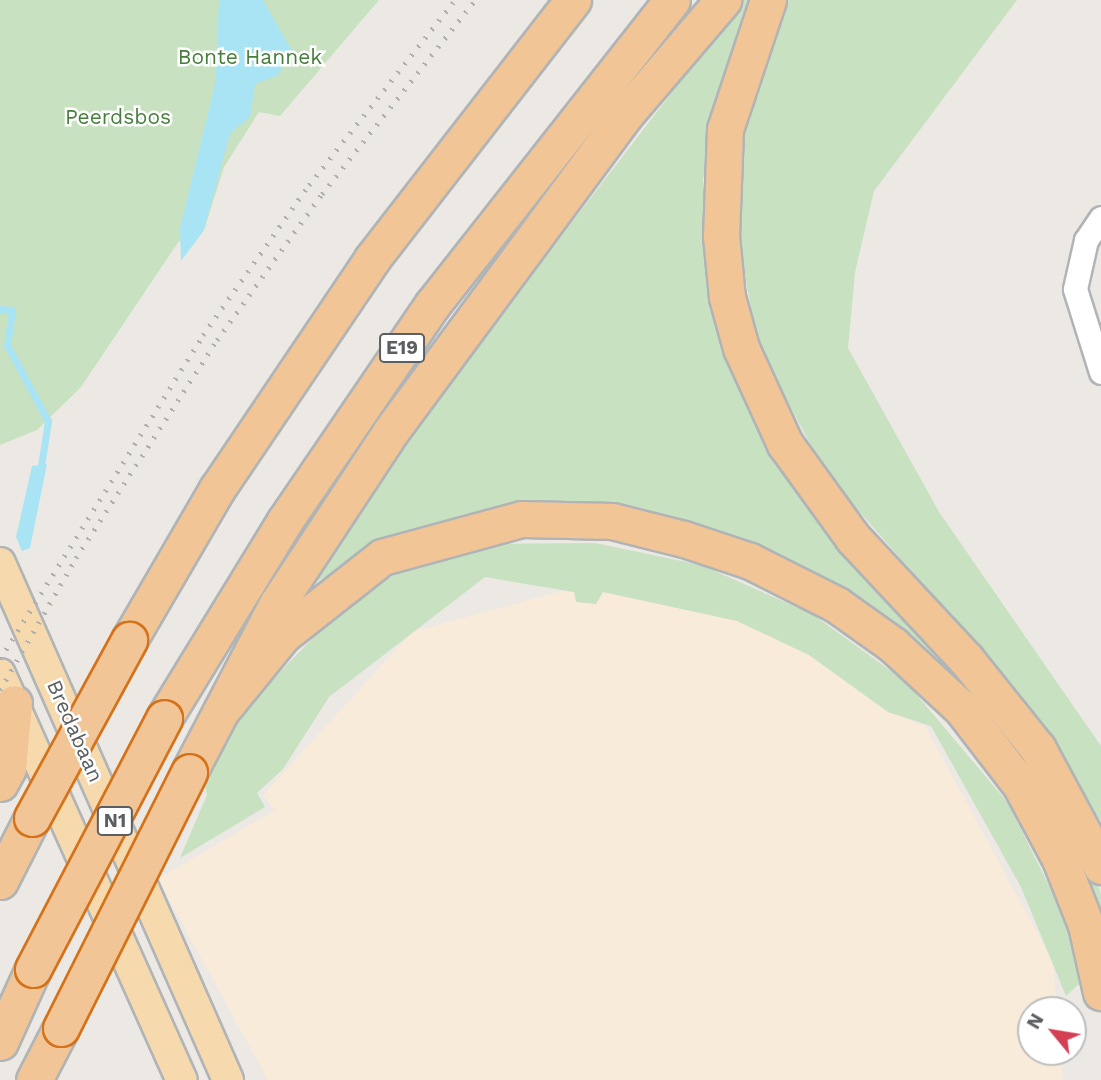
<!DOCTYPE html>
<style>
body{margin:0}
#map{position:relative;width:1101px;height:1080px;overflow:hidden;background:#ece8e3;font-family:"Work Sans",sans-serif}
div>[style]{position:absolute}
.commercial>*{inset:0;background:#f9ebda}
.green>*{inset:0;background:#c8e1c1}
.water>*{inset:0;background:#a9e4f5}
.stream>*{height:7px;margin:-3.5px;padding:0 3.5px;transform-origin:3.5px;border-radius:3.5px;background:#a9e4f5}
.roads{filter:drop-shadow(2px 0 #b0b4b6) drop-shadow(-2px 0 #b0b4b6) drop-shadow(0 2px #b0b4b6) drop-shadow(0 -2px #b0b4b6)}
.minor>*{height:23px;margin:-11.5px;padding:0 11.5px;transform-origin:11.5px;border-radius:11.5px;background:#fff}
.major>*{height:30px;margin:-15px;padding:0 15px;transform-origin:15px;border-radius:15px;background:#f6daae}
.highway>*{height:35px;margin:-17.5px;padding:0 17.5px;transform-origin:17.5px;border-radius:17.5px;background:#f1c595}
.rail>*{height:5px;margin-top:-2.5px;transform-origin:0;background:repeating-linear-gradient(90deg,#afb0b0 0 2px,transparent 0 11px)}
.bridges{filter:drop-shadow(2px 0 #d57219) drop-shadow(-2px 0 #d57219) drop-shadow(0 2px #d57219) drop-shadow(0 -2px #d57219)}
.highway-bridge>*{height:35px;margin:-17.5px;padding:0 17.5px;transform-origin:17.5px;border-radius:17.5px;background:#f1c595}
span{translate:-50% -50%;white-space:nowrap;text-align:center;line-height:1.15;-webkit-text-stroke:5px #fff;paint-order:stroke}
.shield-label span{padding:2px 5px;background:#fff;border:2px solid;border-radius:5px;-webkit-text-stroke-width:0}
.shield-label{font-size:19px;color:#5b5f62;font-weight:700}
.park-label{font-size:21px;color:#487e3d}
.street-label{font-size:21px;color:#5b5f62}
.north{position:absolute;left:1017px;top:996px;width:70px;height:70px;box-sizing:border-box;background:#fff;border:2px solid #bdbfc0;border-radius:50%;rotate:300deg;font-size:19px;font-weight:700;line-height:28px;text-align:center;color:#5b5f62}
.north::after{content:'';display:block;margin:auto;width:24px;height:32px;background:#d53f54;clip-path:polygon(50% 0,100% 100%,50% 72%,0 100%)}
</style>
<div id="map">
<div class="commercial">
<i style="clip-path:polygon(562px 591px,575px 592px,577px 602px,596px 604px,603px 592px,737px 621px,809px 655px,888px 712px,925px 726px,1053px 962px,1057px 1010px,1031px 1010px,1031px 1052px,1060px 1052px,1063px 1080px,268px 1080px,158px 879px,275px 810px,263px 795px,412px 632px)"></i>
</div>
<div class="green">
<i style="clip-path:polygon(0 0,379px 0,280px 116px,259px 112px,224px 167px,204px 230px,190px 249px,179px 241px,81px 387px,37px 430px,0 445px)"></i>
<i style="clip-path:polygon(743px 0,754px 0,725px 78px,703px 179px,710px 264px,740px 378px,1018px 739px,1089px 860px,1101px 894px,1101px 949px,1040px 803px,809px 578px,485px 513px,430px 524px,381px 544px,316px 582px,435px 400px)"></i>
<i style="clip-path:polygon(787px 0,1017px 0,874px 191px,855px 272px,848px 348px,939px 512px,1101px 746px,1101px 822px,1025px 702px,825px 472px,757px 344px,738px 233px,741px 142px,751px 88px)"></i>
<i style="clip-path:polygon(595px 543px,701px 565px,812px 614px,905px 681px,1008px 803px,1064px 916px,1080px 983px,1066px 996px,1021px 887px,931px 726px,888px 712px,809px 655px,737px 621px,603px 592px,596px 604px,576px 602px,574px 592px,485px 577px,329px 697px,283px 769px,257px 793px,265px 807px,180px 858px,207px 795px,204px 781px,244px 709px,345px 605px,408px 567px,484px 544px)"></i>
</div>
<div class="water">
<i style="clip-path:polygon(219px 0,263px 0,292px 51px,278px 75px,255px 84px,250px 117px,230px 133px,204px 230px,181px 261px,180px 228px,215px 84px)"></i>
<i style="clip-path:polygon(47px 464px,30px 548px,22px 551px,16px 537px,32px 466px)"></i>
</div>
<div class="stream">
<i style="left:0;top:309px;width:12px;rotate:5deg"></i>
<i style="left:12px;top:310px;width:35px;rotate:98deg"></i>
<i style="left:7px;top:345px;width:86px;rotate:61.7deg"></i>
<i style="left:48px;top:421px;width:52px;rotate:98.9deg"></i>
</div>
<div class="roads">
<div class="minor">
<i style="left:1101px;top:218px;width:27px;rotate:124deg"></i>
<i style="left:1086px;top:240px;width:50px;rotate:102.7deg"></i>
<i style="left:1075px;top:289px;width:87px;rotate:72.6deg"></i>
</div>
<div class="major">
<i style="left:0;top:563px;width:565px;rotate:66.2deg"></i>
<i style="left:0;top:674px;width:445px;rotate:65.9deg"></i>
</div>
<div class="highway">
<i style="left:768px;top:0;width:136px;rotate:108.4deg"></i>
<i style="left:725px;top:129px;width:107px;rotate:92.1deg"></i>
<i style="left:721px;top:236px;width:61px;rotate:84.4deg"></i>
<i style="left:727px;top:297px;width:53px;rotate:74.6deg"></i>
<i style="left:741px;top:348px;width:106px;rotate:65.4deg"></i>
<i style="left:785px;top:444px;width:116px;rotate:54.1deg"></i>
<i style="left:853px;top:538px;width:166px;rotate:47deg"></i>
<i style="left:966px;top:659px;width:115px;rotate:51.3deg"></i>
<i style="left:1038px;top:749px;width:133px;rotate:61.7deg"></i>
<i style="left:129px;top:640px;width:175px;rotate:-59.8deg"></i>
<i style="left:217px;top:489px;width:277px;rotate:-56deg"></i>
<i style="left:372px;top:259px;width:328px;rotate:-52.2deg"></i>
<i style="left:221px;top:711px;width:98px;rotate:-50.8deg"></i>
<i style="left:283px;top:635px;width:126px;rotate:-38.2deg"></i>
<i style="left:382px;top:557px;width:145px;rotate:-15.2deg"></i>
<i style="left:522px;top:519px;width:90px;rotate:1.3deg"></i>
<i style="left:612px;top:521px;width:74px;rotate:14deg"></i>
<i style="left:684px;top:539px;width:70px;rotate:18.4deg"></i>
<i style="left:750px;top:561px;width:97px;rotate:26.8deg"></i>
<i style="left:837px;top:605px;width:69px;rotate:35.5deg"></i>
<i style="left:893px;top:645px;width:94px;rotate:42.8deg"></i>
<i style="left:962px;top:709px;width:97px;rotate:52.5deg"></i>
<i style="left:1021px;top:786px;width:83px;rotate:61.9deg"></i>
<i style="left:1060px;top:859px;width:71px;rotate:68.5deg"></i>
<i style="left:1086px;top:925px;width:69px;rotate:77.4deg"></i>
<i style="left:164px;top:718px;width:230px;rotate:-58.5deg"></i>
<i style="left:284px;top:522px;width:263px;rotate:-55.7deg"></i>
<i style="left:432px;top:305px;width:388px;rotate:-51.8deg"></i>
<i style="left:189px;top:772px;width:190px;rotate:-62.4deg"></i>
<i style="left:277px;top:604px;width:207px;rotate:-56.6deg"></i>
<i style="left:391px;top:431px;width:392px;rotate:-53.5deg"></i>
<i style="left:624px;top:116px;width:153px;rotate:-49.5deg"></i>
<i style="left:0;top:783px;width:17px;rotate:-62deg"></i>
<i style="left:8px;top:768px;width:65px;rotate:-84.7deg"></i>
<i style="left:0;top:881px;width:71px;rotate:-63.1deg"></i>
<i style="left:0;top:1042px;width:80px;rotate:-65.7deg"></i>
<i style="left:34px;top:1080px;width:59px;rotate:-62.6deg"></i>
</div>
</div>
<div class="rail">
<i style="left:0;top:659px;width:382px;rotate:-57.9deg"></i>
<i style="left:203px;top:335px;width:184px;rotate:-54.8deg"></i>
<i style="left:309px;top:185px;width:236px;rotate:-51.7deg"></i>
<i style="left:0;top:690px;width:152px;rotate:-60.1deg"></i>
<i style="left:76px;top:558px;width:260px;rotate:-57.1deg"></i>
<i style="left:217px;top:340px;width:180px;rotate:-54.3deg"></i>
<i style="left:322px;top:194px;width:247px;rotate:-51.7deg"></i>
</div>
<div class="bridges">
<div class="highway-bridge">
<i style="left:32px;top:818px;width:203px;rotate:-61.4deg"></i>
<i style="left:33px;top:969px;width:283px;rotate:-62.4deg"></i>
<i style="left:61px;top:1028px;width:286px;rotate:-63.4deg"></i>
</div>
</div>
<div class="shield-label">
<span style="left:402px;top:348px">E19</span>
<span style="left:115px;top:821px">N1</span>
</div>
<div class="park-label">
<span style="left:250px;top:57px">Bonte Hannek</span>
<span style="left:118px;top:117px">Peerdsbos</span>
</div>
<div class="street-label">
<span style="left:75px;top:731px;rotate:66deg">Bredabaan</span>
</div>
<div class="north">N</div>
</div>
